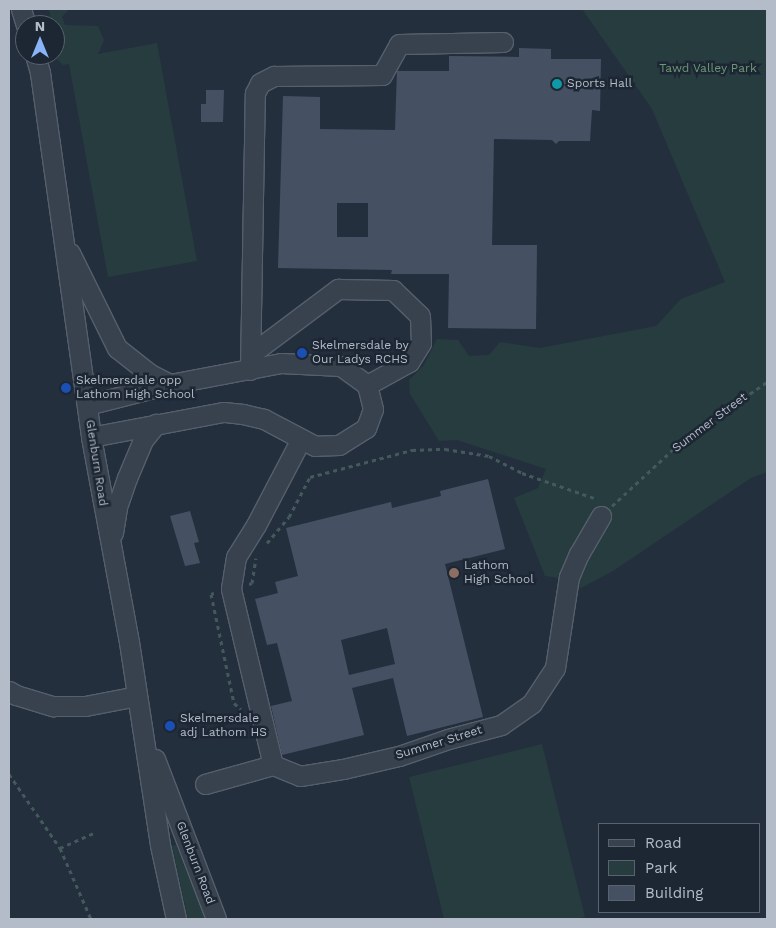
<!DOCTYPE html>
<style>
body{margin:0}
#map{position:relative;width:776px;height:928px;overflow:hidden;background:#242f3e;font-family:"Work Sans",sans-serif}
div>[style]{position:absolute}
.green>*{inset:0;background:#263c3f}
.building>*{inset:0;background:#455162}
.path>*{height:3px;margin-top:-1.5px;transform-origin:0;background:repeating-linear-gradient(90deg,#44595c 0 4px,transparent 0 8px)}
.roads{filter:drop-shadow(1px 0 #565f6c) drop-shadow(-1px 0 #565f6c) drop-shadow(0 1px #565f6c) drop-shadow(0 -1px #565f6c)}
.minor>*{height:19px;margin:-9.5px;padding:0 9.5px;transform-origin:9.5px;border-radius:9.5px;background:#38414e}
.dots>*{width:14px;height:14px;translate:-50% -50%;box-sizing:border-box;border:2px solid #1d2633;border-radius:50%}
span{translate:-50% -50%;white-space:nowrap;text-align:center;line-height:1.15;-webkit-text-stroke:5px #1d2633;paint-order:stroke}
.park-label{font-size:12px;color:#6b9a76}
.poi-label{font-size:12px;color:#b4bcc9}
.left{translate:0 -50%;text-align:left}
.street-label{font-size:12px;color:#b4bcc9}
.frame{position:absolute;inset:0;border:10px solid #b4bcc9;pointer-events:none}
.legend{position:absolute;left:598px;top:823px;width:162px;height:90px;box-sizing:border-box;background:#1d2633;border:1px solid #59626f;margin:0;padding:6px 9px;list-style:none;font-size:15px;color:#b4bcc9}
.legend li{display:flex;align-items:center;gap:10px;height:25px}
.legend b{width:25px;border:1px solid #59626f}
.north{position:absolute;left:15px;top:15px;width:50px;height:50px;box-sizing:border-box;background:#1d2633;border:1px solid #59626f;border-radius:50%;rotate:0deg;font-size:14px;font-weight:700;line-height:20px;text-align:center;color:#b4bcc9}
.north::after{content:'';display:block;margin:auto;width:18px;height:22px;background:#8ab4f8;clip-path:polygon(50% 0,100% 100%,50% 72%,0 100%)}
</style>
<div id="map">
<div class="green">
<i style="clip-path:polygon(49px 9px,69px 9px,62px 17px,65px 25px,98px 26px,104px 40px,98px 54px,157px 43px,197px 261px,108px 277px,69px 64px,63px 65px,54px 56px,55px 25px,52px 25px)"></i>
<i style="clip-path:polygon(582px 9px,767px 9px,767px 472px,751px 478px,613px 571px,581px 588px,566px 579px,545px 576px,514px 498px,538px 488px,546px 469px,457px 440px,439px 441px,410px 394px,409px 380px,424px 365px,437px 339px,458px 340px,469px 356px,489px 355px,500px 342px,540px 348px,656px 326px,681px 299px,725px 282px,652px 109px)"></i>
<i style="clip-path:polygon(542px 744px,585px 917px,574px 919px,444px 919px,409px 777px)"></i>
<i style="clip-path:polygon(176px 845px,199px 903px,206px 919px,188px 919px,172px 846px)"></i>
</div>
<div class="building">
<i style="clip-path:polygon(evenodd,519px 48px,551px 49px,551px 59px,601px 59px,600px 111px,592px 110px,590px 141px,559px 141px,556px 144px,552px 140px,494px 139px,492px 245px,537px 245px,536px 329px,448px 328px,449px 274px,391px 274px,392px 270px,278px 268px,283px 96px,320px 97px,320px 129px,395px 130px,397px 71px,449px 71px,449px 56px,519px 57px,519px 48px,337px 203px,368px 203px,368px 237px,337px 237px,337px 203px)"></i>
<i style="clip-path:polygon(206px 90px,224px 90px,223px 122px,201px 122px,201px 104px,206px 104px)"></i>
<i style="clip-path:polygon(evenodd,488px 479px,505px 549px,445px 564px,483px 717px,407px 736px,393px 678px,352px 688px,364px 735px,282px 755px,271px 706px,292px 701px,277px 643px,267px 645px,255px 599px,278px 593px,275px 582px,298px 576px,286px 528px,391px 502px,392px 508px,441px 496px,440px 491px,488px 479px,387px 628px,395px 664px,349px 675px,341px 640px,387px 628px)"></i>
<i style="clip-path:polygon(190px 511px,199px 542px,194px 543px,200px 563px,185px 566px,170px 516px)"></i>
</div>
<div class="path">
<i style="left:612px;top:506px;width:98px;rotate:-42.9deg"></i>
<i style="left:684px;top:439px;width:101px;rotate:-34.5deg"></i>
<i style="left:267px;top:543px;width:34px;rotate:-50deg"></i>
<i style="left:289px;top:517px;width:45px;rotate:-62.3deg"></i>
<i style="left:310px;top:477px;width:106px;rotate:-14.8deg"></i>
<i style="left:412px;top:450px;width:33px;rotate:-2deg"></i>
<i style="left:445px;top:449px;width:45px;rotate:9deg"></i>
<i style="left:489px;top:456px;width:37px;rotate:27deg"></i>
<i style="left:522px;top:473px;width:79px;rotate:19.1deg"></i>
<i style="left:249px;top:584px;width:3px;rotate:-18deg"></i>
<i style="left:252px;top:583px;width:25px;rotate:-81deg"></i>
<i style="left:214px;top:593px;width:3px;rotate:162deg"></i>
<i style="left:211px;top:594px;width:111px;rotate:78.1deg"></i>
<i style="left:234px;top:703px;width:9px;rotate:41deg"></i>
<i style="left:9px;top:774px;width:90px;rotate:55.4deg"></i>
<i style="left:60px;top:848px;width:77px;rotate:66.4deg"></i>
<i style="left:60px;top:848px;width:39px;rotate:-24deg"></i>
</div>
<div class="roads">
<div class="minor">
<i style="left:21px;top:9px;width:17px;rotate:73deg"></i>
<i style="left:35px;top:55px;width:19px;rotate:74deg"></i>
<i style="left:40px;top:73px;width:368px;rotate:82deg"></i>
<i style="left:91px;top:437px;width:208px;rotate:79.5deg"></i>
<i style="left:129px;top:642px;width:205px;rotate:81.3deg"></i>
<i style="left:160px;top:845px;width:76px;rotate:77.8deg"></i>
<i style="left:70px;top:253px;width:106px;rotate:63.7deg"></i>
<i style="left:117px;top:348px;width:42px;rotate:38.2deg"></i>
<i style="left:150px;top:374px;width:22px;rotate:27deg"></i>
<i style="left:251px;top:354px;width:109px;rotate:-36.8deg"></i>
<i style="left:338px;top:289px;width:55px;rotate:1deg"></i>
<i style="left:393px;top:290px;width:37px;rotate:44deg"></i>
<i style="left:420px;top:316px;width:27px;rotate:88deg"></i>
<i style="left:421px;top:343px;width:22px;rotate:122deg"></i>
<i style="left:409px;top:362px;width:48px;rotate:151.3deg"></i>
<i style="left:250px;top:370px;width:277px;rotate:-89deg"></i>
<i style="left:255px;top:93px;width:11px;rotate:-63deg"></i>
<i style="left:260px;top:83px;width:16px;rotate:-27deg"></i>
<i style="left:274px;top:76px;width:108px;rotate:-0.5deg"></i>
<i style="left:382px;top:75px;width:35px;rotate:-61deg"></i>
<i style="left:399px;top:44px;width:104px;rotate:-1.1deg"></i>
<i style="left:87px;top:405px;width:86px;rotate:-14.2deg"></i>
<i style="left:170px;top:384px;width:113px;rotate:-10.7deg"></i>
<i style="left:281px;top:363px;width:60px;rotate:2.9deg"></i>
<i style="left:341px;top:366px;width:32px;rotate:36deg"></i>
<i style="left:367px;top:385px;width:25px;rotate:76deg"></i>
<i style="left:373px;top:409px;width:20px;rotate:110deg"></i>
<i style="left:366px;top:428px;width:32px;rotate:148deg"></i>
<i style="left:339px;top:445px;width:24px;rotate:178deg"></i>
<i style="left:315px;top:446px;width:58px;rotate:-152.1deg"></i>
<i style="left:264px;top:419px;width:22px;rotate:-167deg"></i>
<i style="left:243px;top:414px;width:20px;rotate:-174deg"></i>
<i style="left:223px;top:412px;width:134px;rotate:169.3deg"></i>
<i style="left:301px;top:439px;width:97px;rotate:117.6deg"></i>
<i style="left:256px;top:525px;width:38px;rotate:122deg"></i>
<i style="left:236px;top:557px;width:32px;rotate:99deg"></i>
<i style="left:231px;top:589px;width:181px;rotate:76.6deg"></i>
<i style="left:273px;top:765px;width:29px;rotate:22deg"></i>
<i style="left:300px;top:776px;width:44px;rotate:-9.2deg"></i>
<i style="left:343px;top:769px;width:57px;rotate:-13.1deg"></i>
<i style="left:399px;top:756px;width:52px;rotate:-19.1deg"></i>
<i style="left:448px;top:739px;width:55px;rotate:-14.8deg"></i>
<i style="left:501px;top:725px;width:38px;rotate:-35deg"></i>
<i style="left:532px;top:703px;width:42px;rotate:-56.7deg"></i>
<i style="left:555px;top:668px;width:92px;rotate:-81.3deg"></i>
<i style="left:569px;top:577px;width:25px;rotate:-67deg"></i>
<i style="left:579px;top:554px;width:44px;rotate:-59.9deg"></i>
<i style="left:113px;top:533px;width:26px;rotate:-81deg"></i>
<i style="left:117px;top:507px;width:31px;rotate:-71deg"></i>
<i style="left:127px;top:478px;width:41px;rotate:-67.2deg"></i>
<i style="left:143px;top:440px;width:21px;rotate:-51deg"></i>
<i style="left:9px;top:691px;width:8px;rotate:30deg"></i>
<i style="left:16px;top:695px;width:39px;rotate:17deg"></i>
<i style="left:53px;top:706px;width:32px"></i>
<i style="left:85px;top:706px;width:53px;rotate:-10.9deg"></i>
<i style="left:155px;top:759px;width:171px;rotate:69.1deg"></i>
<i style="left:205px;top:784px;width:71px;rotate:-15.6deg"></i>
</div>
</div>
<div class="dots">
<i style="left:557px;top:84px;background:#0f9aa8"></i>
<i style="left:302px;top:353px;background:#1a4fb4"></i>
<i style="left:66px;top:388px;background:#1a4fb4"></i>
<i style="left:454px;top:573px;background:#8d6e63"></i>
<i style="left:170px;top:726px;background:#1a4fb4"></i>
</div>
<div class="park-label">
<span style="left:708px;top:69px">Tawd Valley Park</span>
</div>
<div class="poi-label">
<span class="left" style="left:567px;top:84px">Sports Hall</span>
<span class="left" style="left:312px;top:353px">Skelmersdale by<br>Our Ladys RCHS</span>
<span class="left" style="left:76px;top:388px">Skelmersdale opp<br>Lathom High School</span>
<span class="left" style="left:464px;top:573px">Lathom<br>High School</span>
<span class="left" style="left:180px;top:726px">Skelmersdale<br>adj Lathom HS</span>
</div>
<div class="street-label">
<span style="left:710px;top:423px;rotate:-37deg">Summer Street</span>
<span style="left:96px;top:463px;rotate:81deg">Glenburn Road</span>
<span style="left:439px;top:743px;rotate:-17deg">Summer Street</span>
<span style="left:195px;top:863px;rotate:69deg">Glenburn Road</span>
</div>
<div class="frame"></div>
<ul class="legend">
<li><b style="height:6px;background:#38414e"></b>Road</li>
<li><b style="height:14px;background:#263c3f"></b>Park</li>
<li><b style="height:14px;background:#455162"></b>Building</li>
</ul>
<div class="north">N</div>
</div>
